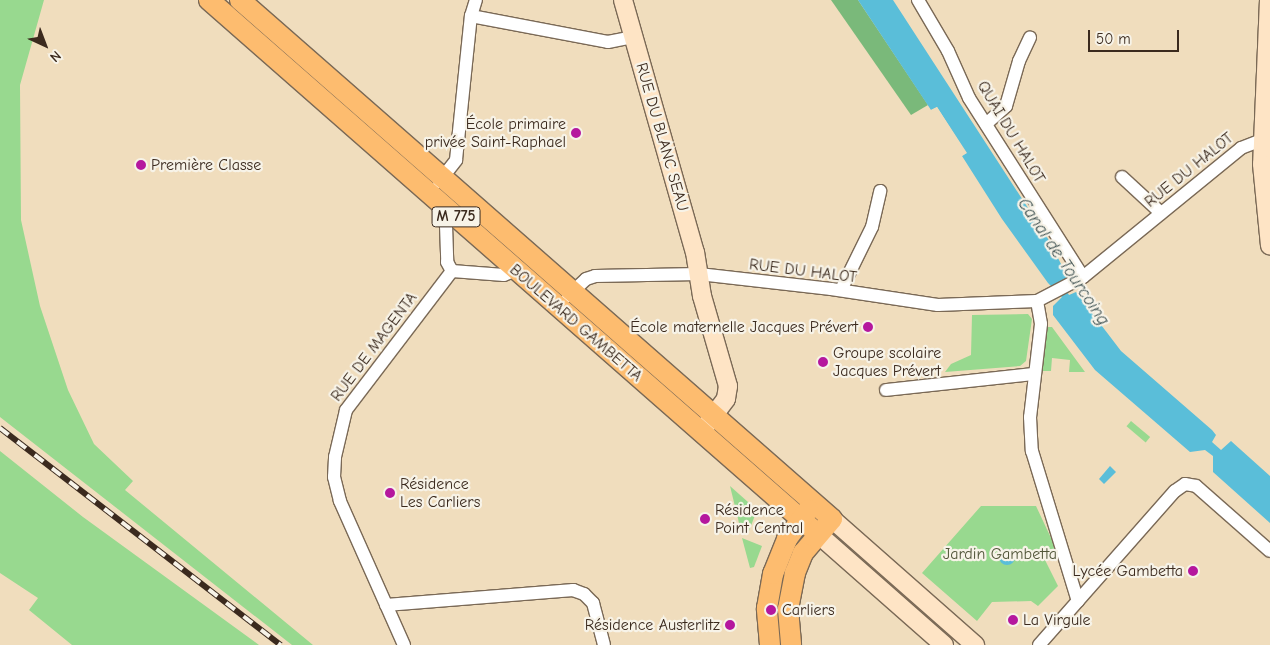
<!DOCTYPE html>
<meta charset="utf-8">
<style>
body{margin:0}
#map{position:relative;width:1270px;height:645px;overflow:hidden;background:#f0ddbd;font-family:"Comic Neue",sans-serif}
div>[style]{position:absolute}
.green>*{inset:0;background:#98d98f;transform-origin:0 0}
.forest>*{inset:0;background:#7ab97a}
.water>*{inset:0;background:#5abed9}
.round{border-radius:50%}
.pier>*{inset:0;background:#f0ddbd}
.roads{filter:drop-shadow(1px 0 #7a6956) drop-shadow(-1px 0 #7a6956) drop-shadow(0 1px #7a6956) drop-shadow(0 -1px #7a6956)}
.street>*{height:12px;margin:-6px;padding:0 6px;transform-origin:6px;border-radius:6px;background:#fff}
.secondary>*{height:18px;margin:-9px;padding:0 9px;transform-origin:9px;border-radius:9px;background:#fee4c5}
.primary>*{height:20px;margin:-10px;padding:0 10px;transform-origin:10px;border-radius:10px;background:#fdbc6f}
.rail>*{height:5.5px;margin-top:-2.75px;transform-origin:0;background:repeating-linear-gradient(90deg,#f7f3e8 0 11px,#3b2a1e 0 22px);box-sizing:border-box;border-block:1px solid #3b2a1e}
.dots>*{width:14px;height:14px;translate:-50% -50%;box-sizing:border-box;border:2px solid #f7f3e8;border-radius:50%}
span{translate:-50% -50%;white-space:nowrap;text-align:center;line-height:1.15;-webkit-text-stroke:4.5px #f7f3e8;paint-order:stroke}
.shield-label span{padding:1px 4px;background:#f7f3e8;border:1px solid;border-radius:4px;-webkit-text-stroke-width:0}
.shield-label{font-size:15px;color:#3b2a1e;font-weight:700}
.poi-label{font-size:16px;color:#3b2a1e}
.right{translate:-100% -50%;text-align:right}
.left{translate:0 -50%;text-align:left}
.street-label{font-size:16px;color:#3b2a1e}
.park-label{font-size:16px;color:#52563a}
.water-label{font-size:18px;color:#445656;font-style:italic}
.north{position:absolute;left:20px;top:20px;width:50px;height:50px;-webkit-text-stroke:4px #f7f3e8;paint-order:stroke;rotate:137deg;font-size:14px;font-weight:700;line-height:20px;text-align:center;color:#3b2a1e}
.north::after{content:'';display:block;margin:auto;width:18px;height:22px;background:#3b2a1e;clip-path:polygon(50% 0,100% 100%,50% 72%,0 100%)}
.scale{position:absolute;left:1088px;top:30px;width:91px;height:22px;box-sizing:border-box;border:2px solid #3b2a1e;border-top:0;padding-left:6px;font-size:15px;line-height:18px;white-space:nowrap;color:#3b2a1e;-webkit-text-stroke:4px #f7f3e8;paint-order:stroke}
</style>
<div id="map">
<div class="green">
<i style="clip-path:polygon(0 0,44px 0,20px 85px,21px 220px,40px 306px,68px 390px,94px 444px,133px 481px,125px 490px,313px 645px,292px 645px,0 417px)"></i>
<i style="clip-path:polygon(1028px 314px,1032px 319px,1026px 361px,1020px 366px,945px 372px,951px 364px,971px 355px,972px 315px)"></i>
<i style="clip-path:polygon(1047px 327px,1052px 327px,1085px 372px,1069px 372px,1070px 360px,1052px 358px,1051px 371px,1041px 371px)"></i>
<i style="left:1131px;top:421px;width:25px;height:7px;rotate:40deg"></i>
<i style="clip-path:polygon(0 451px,83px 517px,259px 645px,72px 645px,29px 610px,38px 598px,0 573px)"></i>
<i style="clip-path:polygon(730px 486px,757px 510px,749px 531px,740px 527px)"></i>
<i style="clip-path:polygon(981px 506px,1036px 506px,1059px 555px,1045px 560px,1058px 586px,1038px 606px,1031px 601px,992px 602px,977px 621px,922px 573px)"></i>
<i style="clip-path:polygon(742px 538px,762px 546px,754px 567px,750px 568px)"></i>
</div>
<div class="forest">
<i style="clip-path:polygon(831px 0,858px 0,928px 105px,911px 115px)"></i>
</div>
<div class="water">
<i style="clip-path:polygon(858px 0,893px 0,1050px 242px,1068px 278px,1064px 287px,1069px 295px,1076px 292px,1121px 351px,1212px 430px,1216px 435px,1212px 442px,1221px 450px,1231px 441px,1270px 476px,1270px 523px,1213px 472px,1213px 456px,1205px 450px,1190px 452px,1095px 370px,1053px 315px,1053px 306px,1062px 297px,1048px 283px,1002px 219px,962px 156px,966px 153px,937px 107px,931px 110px)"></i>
<i style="clip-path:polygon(1110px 466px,1116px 472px,1104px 484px,1099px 479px)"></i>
<i class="round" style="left:999px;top:549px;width:16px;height:16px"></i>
</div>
<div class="pier">
<i style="clip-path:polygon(937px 107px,967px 153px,962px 156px,963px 152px,936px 110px,931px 110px)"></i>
</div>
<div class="roads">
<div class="street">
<i style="left:918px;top:0;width:59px;rotate:59.5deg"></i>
<i style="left:948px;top:51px;width:51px;rotate:65.9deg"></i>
<i style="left:969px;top:98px;width:212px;rotate:57.5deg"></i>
<i style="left:471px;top:16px;width:139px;rotate:10.7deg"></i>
<i style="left:608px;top:42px;width:25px;rotate:-11deg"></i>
<i style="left:986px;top:124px;width:27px;rotate:-42deg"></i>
<i style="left:1006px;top:106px;width:47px;rotate:-73.9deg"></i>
<i style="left:1019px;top:61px;width:26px;rotate:-65deg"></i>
<i style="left:1122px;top:177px;width:53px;rotate:42.7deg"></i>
<i style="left:439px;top:182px;width:28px;rotate:-52deg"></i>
<i style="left:456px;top:160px;width:145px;rotate:-84.1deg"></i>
<i style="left:471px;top:16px;width:17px;rotate:-73deg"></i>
<i style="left:452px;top:214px;width:13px;rotate:119deg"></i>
<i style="left:446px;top:225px;width:37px;rotate:88deg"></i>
<i style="left:447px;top:262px;width:10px;rotate:61deg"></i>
<i style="left:452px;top:271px;width:52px;rotate:4.4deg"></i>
<i style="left:504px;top:275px;width:13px;rotate:-23deg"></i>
<i style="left:841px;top:290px;width:70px;rotate:-63.8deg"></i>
<i style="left:872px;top:227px;width:37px;rotate:-77deg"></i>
<i style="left:568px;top:296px;width:25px;rotate:-43deg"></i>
<i style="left:586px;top:279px;width:9px;rotate:-18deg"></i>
<i style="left:595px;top:276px;width:104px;rotate:-1.1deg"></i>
<i style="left:699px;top:274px;width:133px;rotate:6.5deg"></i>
<i style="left:831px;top:289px;width:108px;rotate:8.5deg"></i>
<i style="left:938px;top:305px;width:99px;rotate:-2.3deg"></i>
<i style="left:1037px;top:301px;width:52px;rotate:-27.6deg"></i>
<i style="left:1083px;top:277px;width:204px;rotate:-39.2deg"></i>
<i style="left:1241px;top:148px;width:22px;rotate:-21deg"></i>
<i style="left:1037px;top:301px;width:23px;rotate:80deg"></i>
<i style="left:1041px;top:324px;width:94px;rotate:96.7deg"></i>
<i style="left:1030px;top:417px;width:34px;rotate:87deg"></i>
<i style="left:1032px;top:451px;width:157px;rotate:73deg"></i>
<i style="left:886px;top:390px;width:149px;rotate:-6.2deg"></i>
<i style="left:386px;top:605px;width:188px;rotate:-4.6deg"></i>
<i style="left:573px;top:590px;width:12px;rotate:20deg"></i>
<i style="left:584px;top:594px;width:13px;rotate:45deg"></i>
<i style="left:593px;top:603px;width:43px;rotate:75.3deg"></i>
<i style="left:404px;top:645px;width:158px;rotate:-114deg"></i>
<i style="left:340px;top:501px;width:25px;rotate:-104deg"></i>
<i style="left:334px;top:477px;width:20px;rotate:-87deg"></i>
<i style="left:335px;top:457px;width:48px;rotate:-76.8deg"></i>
<i style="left:346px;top:410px;width:175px;rotate:-52.7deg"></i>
<i style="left:1039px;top:645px;width:205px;rotate:-48.6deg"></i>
<i style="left:1175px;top:491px;width:12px;rotate:-35deg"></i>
<i style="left:1185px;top:484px;width:11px;rotate:10deg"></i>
<i style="left:1196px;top:486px;width:98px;rotate:41.3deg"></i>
</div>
<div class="secondary">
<i style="left:623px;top:0;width:262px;rotate:74.1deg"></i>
<i style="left:695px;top:252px;width:45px;rotate:81deg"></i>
<i style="left:702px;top:296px;width:94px;rotate:73.9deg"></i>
<i style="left:728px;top:386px;width:13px;rotate:99deg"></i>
<i style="left:726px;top:399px;width:35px;rotate:127deg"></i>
<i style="left:1269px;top:0;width:164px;rotate:92.4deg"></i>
<i style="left:1262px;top:164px;width:82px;rotate:84.4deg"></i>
<i style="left:832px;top:519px;width:191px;rotate:41.4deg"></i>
<i style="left:818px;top:534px;width:168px;rotate:41.4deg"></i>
</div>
<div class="primary">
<i style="left:209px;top:0;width:810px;rotate:41.25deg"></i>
<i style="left:240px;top:0;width:787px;rotate:41.24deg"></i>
<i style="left:832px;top:519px;width:45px;rotate:130.5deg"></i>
<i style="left:803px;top:553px;width:22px;rotate:112deg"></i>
<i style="left:795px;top:573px;width:37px;rotate:101deg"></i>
<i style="left:788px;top:609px;width:36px;rotate:85deg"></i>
<i style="left:770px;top:645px;width:37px;rotate:-95deg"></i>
<i style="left:767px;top:608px;width:35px;rotate:-80deg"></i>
<i style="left:773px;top:574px;width:38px;rotate:-68deg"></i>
<i style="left:787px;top:539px;width:36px;rotate:-54deg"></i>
</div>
</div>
<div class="rail">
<i style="left:0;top:428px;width:355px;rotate:37.7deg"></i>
</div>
<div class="dots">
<i style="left:576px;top:133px;background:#b5179e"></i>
<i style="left:141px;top:165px;background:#b5179e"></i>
<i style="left:868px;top:327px;background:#b5179e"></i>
<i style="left:823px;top:362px;background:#b5179e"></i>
<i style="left:390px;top:493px;background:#b5179e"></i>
<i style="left:705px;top:519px;background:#b5179e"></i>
<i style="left:1193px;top:571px;background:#b5179e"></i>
<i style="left:771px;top:610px;background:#b5179e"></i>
<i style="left:1013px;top:620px;background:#b5179e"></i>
<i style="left:730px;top:625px;background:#b5179e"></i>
</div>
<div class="shield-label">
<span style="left:456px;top:217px">M 775</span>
</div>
<div class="poi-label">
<span class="right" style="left:566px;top:133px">École primaire<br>privée Saint-Raphael</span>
<span class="left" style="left:151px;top:165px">Première Classe</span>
<span class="right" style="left:858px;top:327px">École maternelle Jacques Prévert</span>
<span class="left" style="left:833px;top:362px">Groupe scolaire<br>Jacques Prévert</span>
<span class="left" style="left:400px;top:493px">Résidence<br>Les Carliers</span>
<span class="left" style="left:715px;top:519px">Résidence<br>Point Central</span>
<span class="right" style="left:1183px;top:571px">Lycée Gambetta</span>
<span class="left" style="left:782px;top:610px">Carliers</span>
<span class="left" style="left:1023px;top:620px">La Virgule</span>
<span class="right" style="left:720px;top:625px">Résidence Austerlitz</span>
</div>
<div class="street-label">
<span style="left:1011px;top:132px;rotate:59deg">QUAI DU HALOT</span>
<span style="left:662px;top:137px;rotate:74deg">RUE DU BLANC SEAU</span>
<span style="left:1189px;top:170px;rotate:-39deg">RUE DU HALOT</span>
<span style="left:803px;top:271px;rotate:7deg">RUE DU HALOT</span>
<span style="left:576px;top:323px;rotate:41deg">BOULEVARD GAMBETTA</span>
<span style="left:374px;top:347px;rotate:-53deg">RUE DE MAGENTA</span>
</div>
<div class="park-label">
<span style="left:1000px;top:554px">Jardin Gambetta</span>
</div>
<div class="water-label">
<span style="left:1063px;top:262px;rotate:56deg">Canal de Tourcoing</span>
</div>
<div class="north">N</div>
<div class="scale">50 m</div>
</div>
